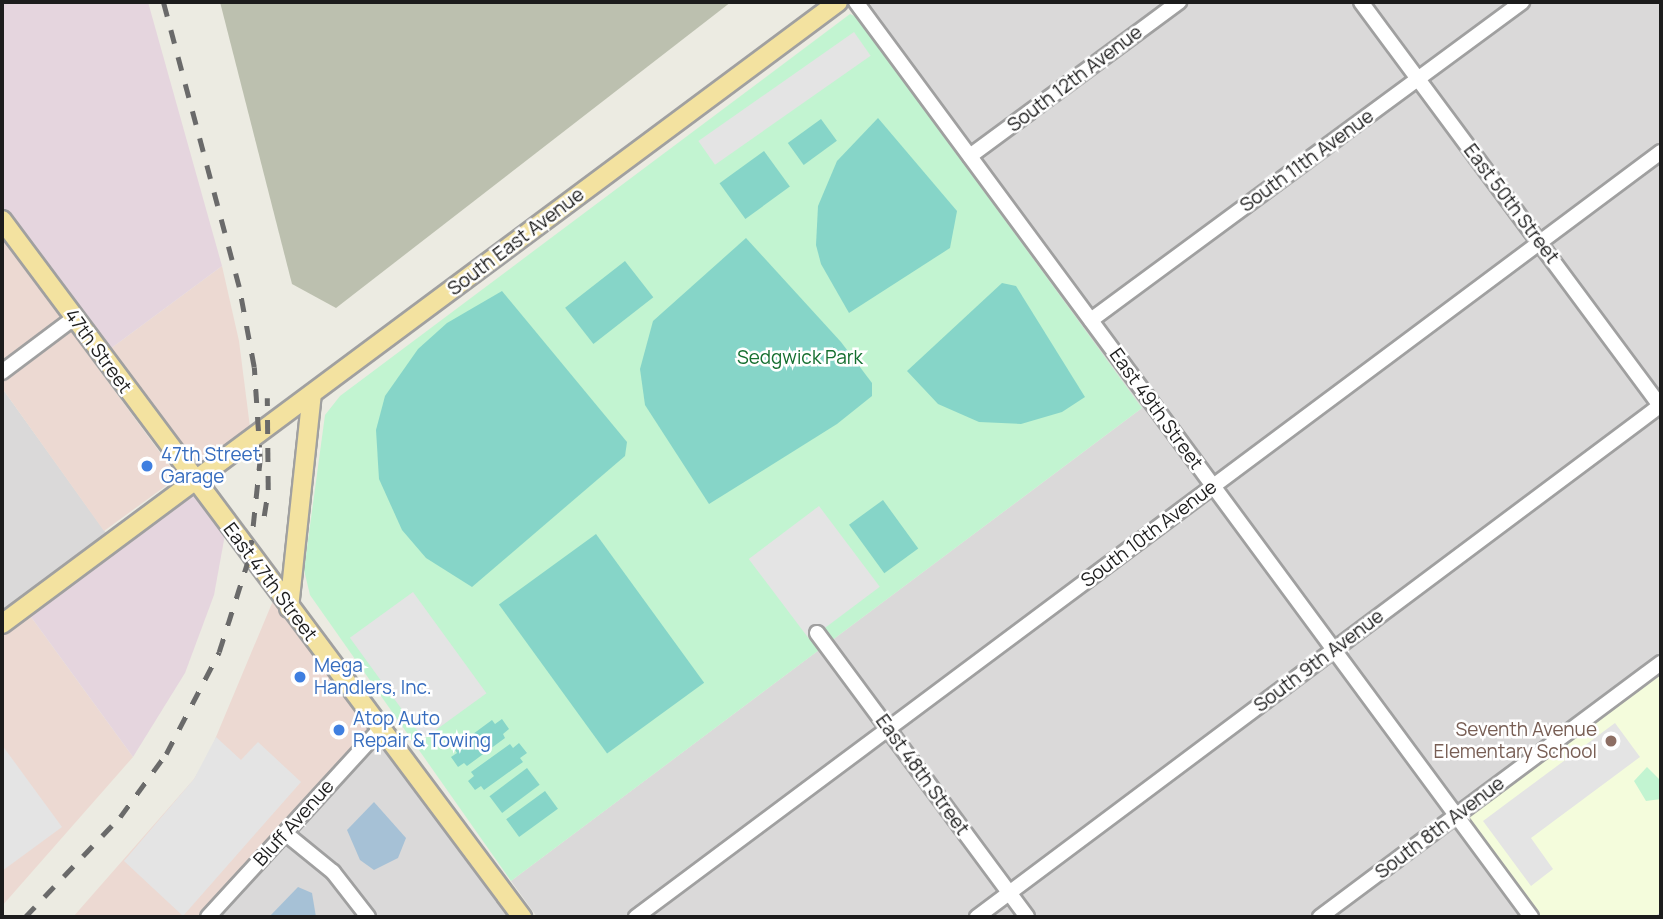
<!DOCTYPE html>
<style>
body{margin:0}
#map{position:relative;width:1663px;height:919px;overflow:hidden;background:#ecebe2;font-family:Manrope,sans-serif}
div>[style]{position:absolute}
.residential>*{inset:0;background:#dad9d9}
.commercial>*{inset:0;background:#ecd9d2}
.industrial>*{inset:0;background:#e5d5de}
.education>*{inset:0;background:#f4fcdc}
.construction>*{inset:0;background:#bcc0af}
.park>*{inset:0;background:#c2f4d1}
.pitch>*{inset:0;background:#86d5c8;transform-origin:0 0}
.parking>*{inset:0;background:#e4e4e4;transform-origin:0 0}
.water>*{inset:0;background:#a6c1d6}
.roads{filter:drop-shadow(2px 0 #a0a0a0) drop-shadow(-2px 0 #a0a0a0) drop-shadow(0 2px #a0a0a0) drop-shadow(0 -2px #a0a0a0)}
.minor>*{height:14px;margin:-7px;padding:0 7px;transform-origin:7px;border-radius:7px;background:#fff}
.major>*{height:18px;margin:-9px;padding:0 9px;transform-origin:9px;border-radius:9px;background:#f3e2a0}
.rail>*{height:4.5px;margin-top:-2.25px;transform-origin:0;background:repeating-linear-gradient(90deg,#6a6a6a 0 14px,transparent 0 28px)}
.dots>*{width:19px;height:19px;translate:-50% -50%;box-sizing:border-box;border:4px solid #fff;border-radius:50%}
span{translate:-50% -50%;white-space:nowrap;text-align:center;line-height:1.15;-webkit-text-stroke:5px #fff;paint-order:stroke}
.street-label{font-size:19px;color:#1c1c1c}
.park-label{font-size:19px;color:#156f30}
.shop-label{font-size:19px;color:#366cbe}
.left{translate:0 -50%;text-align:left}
.education-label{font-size:19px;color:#785e54}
.right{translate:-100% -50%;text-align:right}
.frame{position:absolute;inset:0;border:4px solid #1c1c1c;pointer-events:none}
</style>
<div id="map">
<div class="residential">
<i style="clip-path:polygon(873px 2px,1661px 2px,1661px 917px,537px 917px,511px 881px,1142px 408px,857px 18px)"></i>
<i style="clip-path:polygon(2px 388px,111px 540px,2px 621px)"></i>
<i style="clip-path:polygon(379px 740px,513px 917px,218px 917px)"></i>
</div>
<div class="commercial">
<i style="clip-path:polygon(2px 238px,178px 477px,104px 531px,2px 388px)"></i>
<i style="clip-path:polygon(222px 266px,239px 341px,251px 435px,195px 475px,106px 352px)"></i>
<i style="clip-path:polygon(275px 596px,373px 728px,198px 917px,73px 917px,194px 779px,208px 756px)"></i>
<i style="clip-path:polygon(26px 610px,133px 757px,2px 906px,2px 628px)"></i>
</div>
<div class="industrial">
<i style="clip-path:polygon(2px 2px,148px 2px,222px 266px,106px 352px,2px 206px)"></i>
<i style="clip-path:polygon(194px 486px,226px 529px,214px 595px,185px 673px,133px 757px,26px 610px)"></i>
</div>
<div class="education">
<i style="clip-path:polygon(1661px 666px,1661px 912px,1654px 917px,1534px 917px,1459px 816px)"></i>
</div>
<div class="construction">
<i style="clip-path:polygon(220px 2px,731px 2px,336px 308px,292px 284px)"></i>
</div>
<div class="park">
<i style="clip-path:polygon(850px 14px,857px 17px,1142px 408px,511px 881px,310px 595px,304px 570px,325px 415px,340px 396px)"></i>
<i style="clip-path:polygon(1647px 767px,1661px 781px,1661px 799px,1646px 801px,1634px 781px)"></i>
</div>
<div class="pitch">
<i style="clip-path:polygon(878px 118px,957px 211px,950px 248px,849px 313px,821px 264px,816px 245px,818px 206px,837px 161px)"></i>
<i style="left:821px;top:119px;width:27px;height:41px;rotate:54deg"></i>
<i style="left:764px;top:151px;width:44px;height:55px;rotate:54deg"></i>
<i style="clip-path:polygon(746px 238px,841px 342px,872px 383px,872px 396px,837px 424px,709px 504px,645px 405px,640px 369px,653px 321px)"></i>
<i style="left:625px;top:261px;width:46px;height:76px;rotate:52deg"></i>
<i style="clip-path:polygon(1002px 283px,1016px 286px,1085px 397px,1062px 412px,1021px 424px,979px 422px,938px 404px,907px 371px)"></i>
<i style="clip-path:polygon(502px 291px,627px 442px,625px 456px,472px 587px,426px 558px,402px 530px,379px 479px,376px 430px,385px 396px,418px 349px,447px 323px)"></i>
<i style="left:883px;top:500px;width:60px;height:42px;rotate:54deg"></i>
<i style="left:596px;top:534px;width:184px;height:120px;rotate:54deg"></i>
<i style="clip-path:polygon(502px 719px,509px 729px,503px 734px,505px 738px,467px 766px,464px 763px,458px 767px,451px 757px,457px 753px,454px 748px,492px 720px,495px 724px)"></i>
<i style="clip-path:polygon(519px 743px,527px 753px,520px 758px,523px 762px,484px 790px,481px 786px,475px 790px,468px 781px,474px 776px,471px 772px,510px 744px,513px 748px)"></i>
<i style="left:527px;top:768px;width:21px;height:47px;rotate:53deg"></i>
<i style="left:545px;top:791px;width:22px;height:48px;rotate:54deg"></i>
</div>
<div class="parking">
<i style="left:854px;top:32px;width:29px;height:190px;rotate:55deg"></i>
<i style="left:819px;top:506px;width:101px;height:88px;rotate:53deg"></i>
<i style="left:413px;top:592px;width:125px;height:78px;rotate:54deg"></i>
<i style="clip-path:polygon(1615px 723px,1640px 757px,1531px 838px,1553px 869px,1531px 886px,1483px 821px)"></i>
<i style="clip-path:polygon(216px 737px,241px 760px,258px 742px,301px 782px,183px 916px,124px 861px,194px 779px)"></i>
<i style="clip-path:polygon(2px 745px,62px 827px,2px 871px)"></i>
</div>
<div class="water">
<i style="clip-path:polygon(374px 802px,406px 838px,398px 858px,374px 870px,360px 860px,347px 830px)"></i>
<i style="clip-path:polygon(298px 887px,312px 893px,316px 917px,269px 917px)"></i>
</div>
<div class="roads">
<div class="minor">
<i style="left:856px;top:2px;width:1137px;rotate:53.58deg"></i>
<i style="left:1361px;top:2px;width:504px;rotate:53.47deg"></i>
<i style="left:970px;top:156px;width:260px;rotate:-36.4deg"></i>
<i style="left:1091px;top:320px;width:536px;rotate:-36.42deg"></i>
<i style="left:2px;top:372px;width:90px;rotate:-36.9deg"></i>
<i style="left:817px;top:633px;width:353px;rotate:53.5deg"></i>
<i style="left:285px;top:833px;width:62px;rotate:39.1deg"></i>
<i style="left:333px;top:872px;width:57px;rotate:52.1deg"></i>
<i style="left:208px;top:917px;width:255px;rotate:-47.5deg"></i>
<i style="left:636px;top:917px;width:1279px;rotate:-36.74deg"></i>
<i style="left:977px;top:917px;width:854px;rotate:-36.82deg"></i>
<i style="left:1320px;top:917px;width:425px;rotate:-36.7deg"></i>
</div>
<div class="major">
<i style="left:2px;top:220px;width:870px;rotate:53.28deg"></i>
<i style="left:289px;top:608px;width:215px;rotate:-83.9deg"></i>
<i style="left:2px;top:624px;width:1042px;rotate:-36.65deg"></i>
</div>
</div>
<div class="rail">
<i style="left:264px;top:516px;width:26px;rotate:-81deg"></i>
<i style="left:268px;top:490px;width:92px;rotate:-90.6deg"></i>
<i style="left:25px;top:917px;width:138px;rotate:-46.5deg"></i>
<i style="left:120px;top:817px;width:78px;rotate:-53.9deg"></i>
<i style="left:166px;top:754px;width:115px;rotate:-62.5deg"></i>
<i style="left:219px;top:652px;width:103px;rotate:-72.4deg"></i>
<i style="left:250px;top:554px;width:96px;rotate:-84deg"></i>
<i style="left:260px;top:459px;width:92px;rotate:-93.7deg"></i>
<i style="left:254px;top:367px;width:81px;rotate:-100.6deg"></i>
<i style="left:239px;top:287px;width:295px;rotate:-104.9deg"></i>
</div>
<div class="dots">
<i style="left:147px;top:466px;background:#3f7fe0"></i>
<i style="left:300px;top:677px;background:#3f7fe0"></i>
<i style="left:339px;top:730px;background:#3f7fe0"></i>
<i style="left:1611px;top:741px;background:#8d6e63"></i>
</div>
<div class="street-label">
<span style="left:1075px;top:79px;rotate:-37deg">South 12th Avenue</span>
<span style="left:1307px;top:161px;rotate:-36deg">South 11th Avenue</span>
<span style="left:1511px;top:204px;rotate:53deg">East 50th Street</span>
<span style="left:516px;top:242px;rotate:-37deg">South East Avenue</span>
<span style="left:98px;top:351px;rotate:54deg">47th Street</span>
<span style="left:1156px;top:409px;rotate:54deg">East 49th Street</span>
<span style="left:1149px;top:534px;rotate:-37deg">South 10th Avenue</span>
<span style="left:270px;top:582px;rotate:53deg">East 47th Street</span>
<span style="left:1319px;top:661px;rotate:-37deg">South 9th Avenue</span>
<span style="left:922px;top:775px;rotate:54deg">East 48th Street</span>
<span style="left:294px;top:823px;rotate:-48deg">Bluff Avenue</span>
<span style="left:1440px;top:828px;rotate:-37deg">South 8th Avenue</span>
</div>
<div class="park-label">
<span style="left:800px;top:358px">Sedgwick Park</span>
</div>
<div class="shop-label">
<span class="left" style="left:161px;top:466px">47th Street<br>Garage</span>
<span class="left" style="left:314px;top:677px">Mega<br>Handlers, Inc.</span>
<span class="left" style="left:353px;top:730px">Atop Auto<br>Repair &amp; Towing</span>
</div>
<div class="education-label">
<span class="right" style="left:1597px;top:741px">Seventh Avenue<br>Elementary School</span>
</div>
<div class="frame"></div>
</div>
